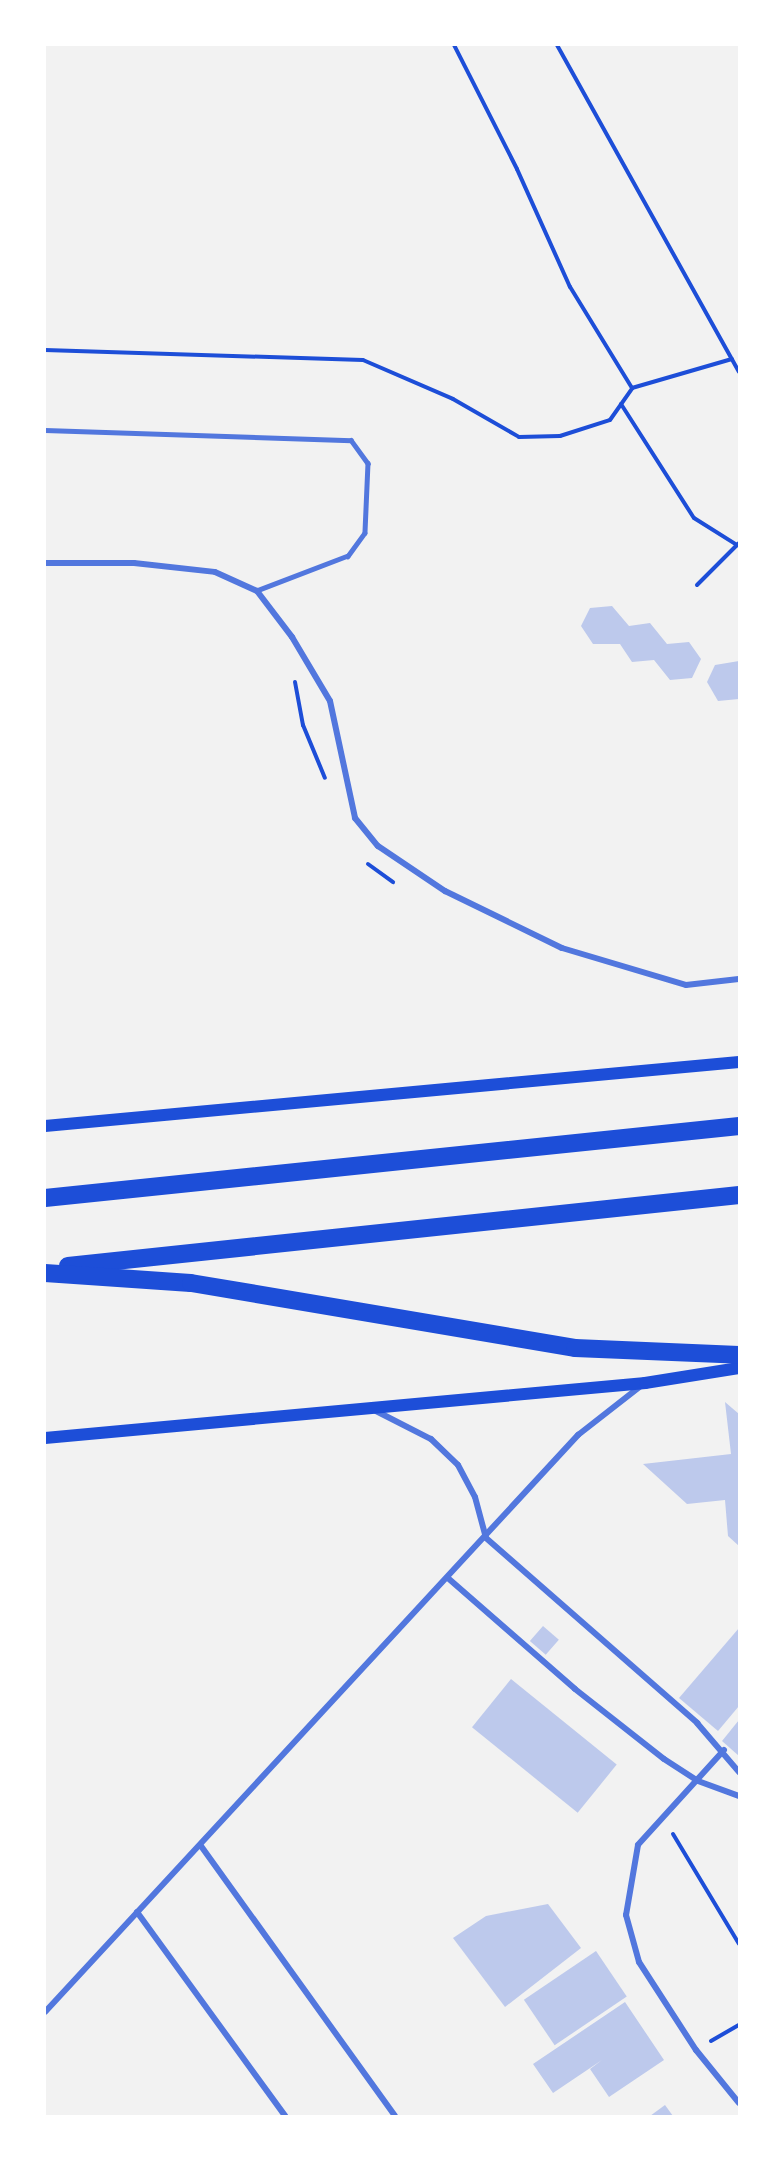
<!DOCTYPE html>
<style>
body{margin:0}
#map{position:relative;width:784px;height:2161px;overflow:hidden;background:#f2f2f2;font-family:Commissioner,sans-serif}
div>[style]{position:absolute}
.building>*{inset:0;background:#bdc9ec;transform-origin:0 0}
.path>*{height:4px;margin:-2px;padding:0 2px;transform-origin:2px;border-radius:2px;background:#1d4ed8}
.service>*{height:4.5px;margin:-2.25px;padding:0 2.25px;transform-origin:2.25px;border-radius:2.25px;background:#5277de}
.minor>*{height:6px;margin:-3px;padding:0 3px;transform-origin:3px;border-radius:3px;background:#5277de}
.secondary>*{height:12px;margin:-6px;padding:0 6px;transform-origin:6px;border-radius:6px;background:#1d4ed8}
.motorway>*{height:18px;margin:-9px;padding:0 9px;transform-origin:9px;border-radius:9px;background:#1d4ed8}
span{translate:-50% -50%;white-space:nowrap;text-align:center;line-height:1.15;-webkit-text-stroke:4.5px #fff;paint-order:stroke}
.frame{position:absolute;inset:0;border:46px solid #fff;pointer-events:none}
</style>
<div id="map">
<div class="building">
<i style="clip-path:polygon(612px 606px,629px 626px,650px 623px,667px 644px,689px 642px,701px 659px,692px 678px,670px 680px,654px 660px,632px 662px,620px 644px,593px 644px,581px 626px,590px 608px)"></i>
<i style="clip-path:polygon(739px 661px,739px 699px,718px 701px,707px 682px,715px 665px)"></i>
<i style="clip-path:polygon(725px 1402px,739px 1414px,739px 1546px,728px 1536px,725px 1500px,687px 1504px,643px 1464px,731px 1454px)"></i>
<i style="left:543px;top:1626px;width:21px;height:20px;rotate:41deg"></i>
<i style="clip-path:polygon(739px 1628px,739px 1706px,718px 1731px,679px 1698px)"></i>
<i style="left:511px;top:1679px;width:136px;height:62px;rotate:39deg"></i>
<i style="clip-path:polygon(739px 1720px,739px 1756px,722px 1741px)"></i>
<i style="clip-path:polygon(548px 1904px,581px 1948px,505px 2007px,453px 1938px,486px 1916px)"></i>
<i style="left:596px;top:1951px;width:55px;height:87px;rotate:56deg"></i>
<i style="clip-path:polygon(625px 2002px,664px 2060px,609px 2097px,590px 2069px,602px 2060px,553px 2093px,533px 2064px)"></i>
<i style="clip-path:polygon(665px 2105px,673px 2116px,650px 2116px)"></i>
</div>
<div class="path">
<i style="left:557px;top:45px;width:374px;rotate:60.9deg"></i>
<i style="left:45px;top:350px;width:318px;rotate:1.8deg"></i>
<i style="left:363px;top:360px;width:98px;rotate:23.4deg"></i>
<i style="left:453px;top:399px;width:76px;rotate:29.9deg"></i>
<i style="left:519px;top:437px;width:41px;rotate:-1.4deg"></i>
<i style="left:560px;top:436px;width:52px;rotate:-17.7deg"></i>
<i style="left:610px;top:420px;width:39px;rotate:-55deg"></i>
<i style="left:632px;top:388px;width:119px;rotate:-121.5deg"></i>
<i style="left:570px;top:287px;width:129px;rotate:-114.2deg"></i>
<i style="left:517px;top:169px;width:139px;rotate:-116.9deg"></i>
<i style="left:632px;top:388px;width:104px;rotate:-16.2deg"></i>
<i style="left:621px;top:404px;width:135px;rotate:57.4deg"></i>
<i style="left:694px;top:518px;width:51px;rotate:32.1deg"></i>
<i style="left:697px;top:585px;width:59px;rotate:-45deg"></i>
<i style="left:295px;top:682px;width:44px;rotate:79.5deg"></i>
<i style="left:303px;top:725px;width:57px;rotate:67.5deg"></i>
<i style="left:368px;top:864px;width:31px;rotate:36deg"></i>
<i style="left:673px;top:1834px;width:128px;rotate:59deg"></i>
<i style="left:711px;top:2041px;width:32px;rotate:-30deg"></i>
</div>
<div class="service">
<i style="left:45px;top:430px;width:306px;rotate:1.9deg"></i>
<i style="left:351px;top:440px;width:29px;rotate:54deg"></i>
<i style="left:368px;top:463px;width:70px;rotate:92.5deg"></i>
<i style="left:365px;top:533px;width:29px;rotate:126deg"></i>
<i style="left:348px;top:556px;width:97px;rotate:159deg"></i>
</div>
<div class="minor">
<i style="left:45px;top:563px;width:89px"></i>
<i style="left:134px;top:563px;width:81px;rotate:6.3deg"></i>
<i style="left:215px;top:572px;width:46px;rotate:24.3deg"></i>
<i style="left:257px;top:591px;width:58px;rotate:52.7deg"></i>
<i style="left:292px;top:637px;width:74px;rotate:59.3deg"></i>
<i style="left:330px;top:701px;width:120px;rotate:77.9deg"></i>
<i style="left:355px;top:818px;width:36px;rotate:51deg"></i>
<i style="left:378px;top:846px;width:81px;rotate:33.9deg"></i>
<i style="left:445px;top:891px;width:130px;rotate:26deg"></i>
<i style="left:562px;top:948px;width:129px;rotate:16.6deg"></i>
<i style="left:686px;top:985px;width:53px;rotate:-6.5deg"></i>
<i style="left:374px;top:1410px;width:64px;rotate:27deg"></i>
<i style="left:431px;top:1439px;width:37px;rotate:44deg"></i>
<i style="left:458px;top:1465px;width:36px;rotate:62deg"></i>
<i style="left:475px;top:1497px;width:42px;rotate:75deg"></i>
<i style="left:486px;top:1538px;width:281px;rotate:41.2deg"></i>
<i style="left:697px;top:1723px;width:65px;rotate:49.4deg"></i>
<i style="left:449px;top:1579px;width:167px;rotate:41.1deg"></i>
<i style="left:575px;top:1689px;width:113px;rotate:38.2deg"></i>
<i style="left:664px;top:1759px;width:40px;rotate:32.9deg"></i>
<i style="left:698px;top:1781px;width:44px;rotate:20.1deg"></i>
<i style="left:724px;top:1750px;width:128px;rotate:132.2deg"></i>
<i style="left:638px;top:1845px;width:71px;rotate:99.7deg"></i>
<i style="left:626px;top:1915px;width:49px;rotate:74.5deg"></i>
<i style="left:639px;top:1962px;width:105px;rotate:57.1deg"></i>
<i style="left:696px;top:2050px;width:68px;rotate:50.9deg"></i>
<i style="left:201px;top:1846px;width:332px;rotate:54.3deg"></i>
<i style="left:137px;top:1912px;width:252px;rotate:54deg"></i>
<i style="left:45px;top:2012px;width:786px;rotate:-47.27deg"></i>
<i style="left:578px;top:1435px;width:81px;rotate:-38deg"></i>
</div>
<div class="secondary">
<i style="left:45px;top:1126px;width:697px;rotate:-5.27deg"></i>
<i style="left:45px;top:1438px;width:603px;rotate:-5.24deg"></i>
<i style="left:645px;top:1383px;width:95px;rotate:-9.1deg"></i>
</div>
<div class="motorway">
<i style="left:45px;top:1198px;width:698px;rotate:-5.92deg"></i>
<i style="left:68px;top:1266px;width:675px;rotate:-6.04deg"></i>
<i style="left:45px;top:1273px;width:146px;rotate:3.9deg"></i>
<i style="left:191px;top:1283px;width:389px;rotate:9.6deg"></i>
<i style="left:575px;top:1348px;width:164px;rotate:2.4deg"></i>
</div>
<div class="frame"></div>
</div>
